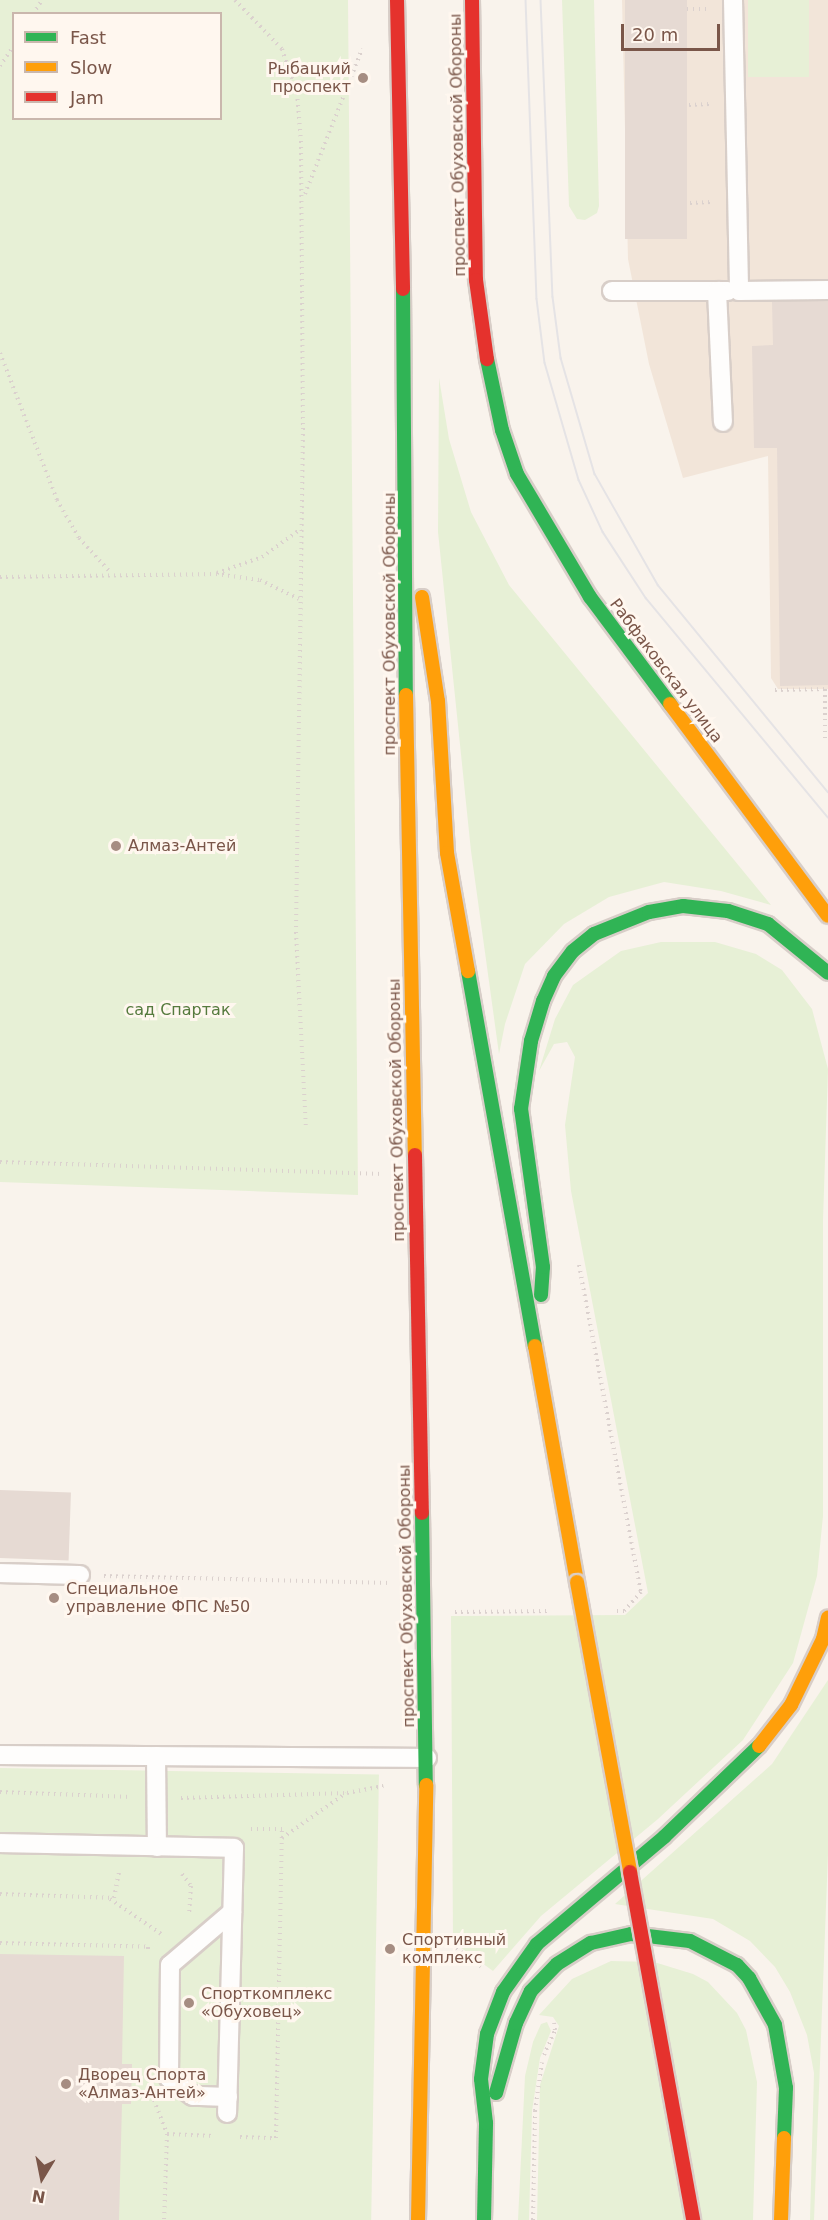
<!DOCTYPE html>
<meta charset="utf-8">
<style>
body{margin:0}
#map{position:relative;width:828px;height:2220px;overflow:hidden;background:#f9f3ec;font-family:"DejaVu Sans",sans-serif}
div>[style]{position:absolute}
.residential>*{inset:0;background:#f2e5d9}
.green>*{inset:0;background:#e7f0d6;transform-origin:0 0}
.building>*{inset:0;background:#e6dad3;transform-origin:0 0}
.path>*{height:4px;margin-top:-2px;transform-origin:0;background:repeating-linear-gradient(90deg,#dbd1ce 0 1.5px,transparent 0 6px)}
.roads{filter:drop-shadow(2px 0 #d8cec8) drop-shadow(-2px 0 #d8cec8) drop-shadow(0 2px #d8cec8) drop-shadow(0 -2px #d8cec8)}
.lane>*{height:18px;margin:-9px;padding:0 9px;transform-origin:9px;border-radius:9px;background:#fefdfc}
.fast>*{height:14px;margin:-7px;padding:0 7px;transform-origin:7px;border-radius:7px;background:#30b455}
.slow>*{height:14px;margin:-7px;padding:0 7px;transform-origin:7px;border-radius:7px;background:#ff9f0a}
.jam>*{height:14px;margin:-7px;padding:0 7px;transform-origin:7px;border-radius:7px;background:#e5322d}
.tram>*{height:1.5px;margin:-0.75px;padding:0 0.75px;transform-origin:0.75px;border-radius:0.75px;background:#e5e3e5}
.bridges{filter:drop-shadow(2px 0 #dacfc9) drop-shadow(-2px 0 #dacfc9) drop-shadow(0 2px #dacfc9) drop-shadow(0 -2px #dacfc9)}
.slow-bridge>*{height:14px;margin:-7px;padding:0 7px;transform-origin:7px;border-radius:7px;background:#ff9f0a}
.jam-bridge>*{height:14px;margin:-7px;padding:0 7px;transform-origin:7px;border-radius:7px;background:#e5322d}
.dots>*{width:16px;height:16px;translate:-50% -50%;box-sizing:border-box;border:3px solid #fff7ef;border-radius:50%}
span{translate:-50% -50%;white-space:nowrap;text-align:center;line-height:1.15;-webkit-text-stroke:6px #fff7ef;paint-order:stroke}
.poi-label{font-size:16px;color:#7a5649}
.right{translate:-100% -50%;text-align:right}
.left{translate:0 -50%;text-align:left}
.street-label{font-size:16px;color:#7a5649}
.park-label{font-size:16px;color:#557a3d}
.legend{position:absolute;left:12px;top:12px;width:210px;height:108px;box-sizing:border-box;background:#fff7ef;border:2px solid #cab7ad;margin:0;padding:8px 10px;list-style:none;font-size:18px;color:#7a5649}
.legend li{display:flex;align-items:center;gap:12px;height:30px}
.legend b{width:30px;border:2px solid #cab7ad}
.north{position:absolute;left:12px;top:2148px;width:60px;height:60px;-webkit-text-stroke:4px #fff7ef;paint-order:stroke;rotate:190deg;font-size:16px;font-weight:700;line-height:24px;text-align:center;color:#7a5649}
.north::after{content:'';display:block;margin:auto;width:21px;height:27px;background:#7a5649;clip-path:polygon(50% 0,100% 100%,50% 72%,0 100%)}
.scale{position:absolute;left:621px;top:24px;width:99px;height:27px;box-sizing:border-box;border:3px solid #7a5649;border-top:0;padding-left:8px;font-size:18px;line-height:21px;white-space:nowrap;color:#7a5649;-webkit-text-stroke:4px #fff7ef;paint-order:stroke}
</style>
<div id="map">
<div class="residential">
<i style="clip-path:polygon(622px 0,828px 0,828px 689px,778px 689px,771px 678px,768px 456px,683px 478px,649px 364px,628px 259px)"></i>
</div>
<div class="green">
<i style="clip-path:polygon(evenodd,0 0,348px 0,358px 1195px,0 1182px,0 0,14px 14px,220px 14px,220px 118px,14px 118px,14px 14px)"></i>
<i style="clip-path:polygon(562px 0,594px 0,599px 206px,597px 213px,585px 220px,577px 219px,569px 206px)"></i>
<i style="left:748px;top:0;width:61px;height:77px"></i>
<i style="clip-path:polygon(439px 378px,449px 439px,471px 512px,509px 585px,771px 905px,721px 891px,664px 882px,609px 897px,564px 924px,525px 964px,505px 1024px,499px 1054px,471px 851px,438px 532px)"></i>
<i style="clip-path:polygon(661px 942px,715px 942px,756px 954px,782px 970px,812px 1009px,828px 1069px,823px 1220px,823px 1516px,817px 1576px,793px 1663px,743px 1740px,658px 1819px,541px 1916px,493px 1971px,453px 1942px,451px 1616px,625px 1615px,648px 1593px,571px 1191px,565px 1125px,575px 1057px,567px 1042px,554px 1044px,539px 1071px,555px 1019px,573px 985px,621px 951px)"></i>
<i style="clip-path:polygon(828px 1680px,828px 1854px,814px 2220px,810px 2220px,814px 2073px,807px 2035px,790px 1992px,775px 1967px,750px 1941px,713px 1919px,615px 1904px,772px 1764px)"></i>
<i style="left:0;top:1768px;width:379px;height:452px;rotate:1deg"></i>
<i style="clip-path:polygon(611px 1961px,654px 1962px,693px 1974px,708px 1982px,737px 2013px,746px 2030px,757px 2082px,753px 2220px,537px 2220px,540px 2085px,559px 2026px,553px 2017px,539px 2015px,572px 1979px)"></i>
<i style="clip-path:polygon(547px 2022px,551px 2031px,540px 2058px,532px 2111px,529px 2220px,518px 2220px,525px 2076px,533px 2042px,541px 2024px)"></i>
</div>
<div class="building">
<i style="left:625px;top:0;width:62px;height:239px"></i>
<i style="clip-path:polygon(828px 301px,828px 685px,780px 686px,777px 448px,754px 448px,752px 346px,773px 345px,772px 302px)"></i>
<i style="left:0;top:1490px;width:71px;height:68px;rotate:2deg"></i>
<i style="clip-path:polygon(0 1954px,124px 1956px,122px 2064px,132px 2064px,131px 2104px,122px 2104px,119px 2220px,0 2220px)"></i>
</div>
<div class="path">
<i style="left:235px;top:0;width:68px;rotate:46.2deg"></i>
<i style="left:282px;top:49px;width:46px;rotate:71.2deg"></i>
<i style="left:297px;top:93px;width:48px;rotate:85.2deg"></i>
<i style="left:301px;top:141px;width:287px;rotate:89.6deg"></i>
<i style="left:303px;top:428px;width:504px;rotate:90.8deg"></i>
<i style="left:296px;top:932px;width:196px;rotate:87.1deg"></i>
<i style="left:687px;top:9px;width:20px"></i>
<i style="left:33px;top:14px;width:17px;rotate:-57deg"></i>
<i style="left:0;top:66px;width:25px;rotate:-56deg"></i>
<i style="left:689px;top:105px;width:20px;rotate:-3deg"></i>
<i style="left:305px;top:194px;width:156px;rotate:-68.5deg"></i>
<i style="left:690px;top:203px;width:21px;rotate:-3deg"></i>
<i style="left:0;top:353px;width:158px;rotate:68.8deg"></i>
<i style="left:57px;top:500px;width:44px;rotate:59.9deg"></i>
<i style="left:79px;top:538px;width:47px;rotate:47.6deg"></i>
<i style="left:217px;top:573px;width:48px;rotate:-19.6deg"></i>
<i style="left:262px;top:557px;width:48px;rotate:-35.7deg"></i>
<i style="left:0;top:577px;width:216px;rotate:-0.8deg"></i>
<i style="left:216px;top:574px;width:44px;rotate:7.8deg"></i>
<i style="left:260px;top:580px;width:43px;rotate:26deg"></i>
<i style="left:825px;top:689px;width:49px;rotate:90deg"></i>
<i style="left:775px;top:690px;width:53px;rotate:-1.1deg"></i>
<i style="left:0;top:1162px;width:383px;rotate:1.8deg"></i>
<i style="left:579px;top:1265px;width:333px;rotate:79.3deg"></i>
<i style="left:641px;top:1592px;width:25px;rotate:132deg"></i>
<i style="left:624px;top:1611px;width:10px;rotate:180deg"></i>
<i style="left:104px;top:1576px;width:287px;rotate:1.4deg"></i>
<i style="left:455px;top:1612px;width:95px;rotate:-0.6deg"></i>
<i style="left:0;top:1792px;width:132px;rotate:2.2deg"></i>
<i style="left:181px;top:1798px;width:166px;rotate:-1.7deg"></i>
<i style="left:347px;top:1793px;width:37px;rotate:-11deg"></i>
<i style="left:282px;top:1838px;width:78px;rotate:-35.1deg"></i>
<i style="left:182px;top:1874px;width:15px;rotate:53deg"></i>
<i style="left:191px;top:1886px;width:28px;rotate:94deg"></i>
<i style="left:0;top:1894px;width:114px;rotate:2deg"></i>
<i style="left:114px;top:1898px;width:26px;rotate:-79deg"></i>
<i style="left:110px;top:1899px;width:65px;rotate:34.4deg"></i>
<i style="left:0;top:1943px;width:148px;rotate:1.5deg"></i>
<i style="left:148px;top:1947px;width:3px;rotate:90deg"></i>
<i style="left:456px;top:1948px;width:31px;rotate:37deg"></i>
<i style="left:544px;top:2055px;width:27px;rotate:-66deg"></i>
<i style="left:555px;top:2030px;width:7px;rotate:-98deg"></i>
<i style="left:154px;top:2100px;width:36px;rotate:69deg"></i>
<i style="left:167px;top:2134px;width:86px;rotate:92deg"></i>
<i style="left:167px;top:2134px;width:47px;rotate:2.4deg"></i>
<i style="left:240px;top:2137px;width:36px;rotate:2deg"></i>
<i style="left:276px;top:2138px;width:309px;rotate:-88.9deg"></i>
<i style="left:282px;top:1829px;width:31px;rotate:180deg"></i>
<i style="left:533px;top:2220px;width:109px;rotate:-88.9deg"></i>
<i style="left:535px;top:2111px;width:49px;rotate:-81.9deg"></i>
</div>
<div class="roads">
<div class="lane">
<i style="left:733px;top:0;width:291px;rotate:88.8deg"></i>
<i style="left:739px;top:291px;width:89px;rotate:-0.6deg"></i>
<i style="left:612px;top:291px;width:116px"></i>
<i style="left:717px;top:291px;width:131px;rotate:87.4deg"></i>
<i style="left:0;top:1573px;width:80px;rotate:1.4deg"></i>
<i style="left:0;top:1755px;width:427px;rotate:0.4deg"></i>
<i style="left:156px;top:1756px;width:91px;rotate:89.4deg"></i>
<i style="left:0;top:1843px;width:234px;rotate:1.2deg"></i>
<i style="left:234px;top:1848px;width:265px;rotate:91.5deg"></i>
<i style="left:228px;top:2097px;width:35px;rotate:-178deg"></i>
<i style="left:193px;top:2096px;width:30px;rotate:-143deg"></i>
<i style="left:169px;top:2078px;width:113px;rotate:-89.5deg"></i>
<i style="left:170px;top:1965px;width:82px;rotate:-40.5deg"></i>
</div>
<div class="fast">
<i style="left:403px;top:289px;width:406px;rotate:89.6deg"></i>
<i style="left:487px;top:359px;width:73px;rotate:78.1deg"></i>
<i style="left:502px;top:430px;width:46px;rotate:71.2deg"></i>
<i style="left:517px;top:474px;width:143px;rotate:59.3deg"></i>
<i style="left:590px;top:597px;width:134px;rotate:53.2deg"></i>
<i style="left:468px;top:971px;width:381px;rotate:79.9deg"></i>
<i style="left:541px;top:1295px;width:28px;rotate:-86deg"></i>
<i style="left:543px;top:1267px;width:160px;rotate:-97.9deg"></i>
<i style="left:521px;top:1109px;width:69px;rotate:-81.6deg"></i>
<i style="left:531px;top:1041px;width:42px;rotate:-73.3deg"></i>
<i style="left:543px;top:1001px;width:27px;rotate:-66deg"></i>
<i style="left:554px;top:976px;width:31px;rotate:-53deg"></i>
<i style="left:573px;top:951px;width:27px;rotate:-39deg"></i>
<i style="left:594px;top:934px;width:59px;rotate:-21.8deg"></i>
<i style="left:649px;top:912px;width:35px;rotate:-10deg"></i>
<i style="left:683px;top:906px;width:45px;rotate:6.3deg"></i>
<i style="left:728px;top:911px;width:42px;rotate:18deg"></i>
<i style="left:768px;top:924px;width:77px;rotate:39.2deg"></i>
<i style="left:422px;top:1513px;width:272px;rotate:89.2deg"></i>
<i style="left:496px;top:2093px;width:73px;rotate:-74.1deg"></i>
<i style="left:516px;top:2023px;width:35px;rotate:-65deg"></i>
<i style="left:531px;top:1991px;width:37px;rotate:-46deg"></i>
<i style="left:557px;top:1964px;width:40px;rotate:-32deg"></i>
<i style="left:591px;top:1943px;width:41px;rotate:-12.7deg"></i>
<i style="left:631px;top:1934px;width:59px;rotate:6.8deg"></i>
<i style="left:690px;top:1941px;width:53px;rotate:27.1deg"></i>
<i style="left:737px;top:1965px;width:18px;rotate:47deg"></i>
<i style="left:749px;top:1978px;width:54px;rotate:61deg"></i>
<i style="left:775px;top:2025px;width:64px;rotate:80.1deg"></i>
<i style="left:786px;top:2088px;width:50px;rotate:92.3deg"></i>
<i style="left:484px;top:2220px;width:97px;rotate:-88.8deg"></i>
<i style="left:486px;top:2123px;width:44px;rotate:-96.5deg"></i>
<i style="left:481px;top:2079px;width:45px;rotate:-82.4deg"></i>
<i style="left:487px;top:2034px;width:45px;rotate:-69.1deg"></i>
<i style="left:503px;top:1992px;width:59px;rotate:-54.7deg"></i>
<i style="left:537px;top:1944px;width:166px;rotate:-40.1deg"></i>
<i style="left:664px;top:1837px;width:132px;rotate:-43.8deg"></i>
</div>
<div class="slow">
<i style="left:422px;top:597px;width:105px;rotate:81.3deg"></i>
<i style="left:438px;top:701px;width:152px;rotate:86.6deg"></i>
<i style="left:447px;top:853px;width:120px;rotate:79.9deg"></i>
<i style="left:406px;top:695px;width:460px;rotate:88.9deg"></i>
<i style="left:670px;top:704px;width:264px;rotate:53.3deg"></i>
<i style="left:535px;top:1346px;width:240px;rotate:79.9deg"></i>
<i style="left:759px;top:1746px;width:52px;rotate:-52deg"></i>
<i style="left:791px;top:1705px;width:73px;rotate:-64.1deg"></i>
<i style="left:823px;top:1639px;width:22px;rotate:-77deg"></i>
<i style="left:418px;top:2220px;width:435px;rotate:-88.9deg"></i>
<i style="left:781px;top:2220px;width:82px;rotate:-87.9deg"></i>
</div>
<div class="jam">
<i style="left:397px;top:0;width:289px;rotate:88.8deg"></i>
<i style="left:472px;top:0;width:280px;rotate:89.2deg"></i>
<i style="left:476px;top:280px;width:80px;rotate:82.1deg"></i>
<i style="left:415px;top:1155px;width:358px;rotate:88.9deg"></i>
</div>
</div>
<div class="tram">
<i style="left:526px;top:0;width:299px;rotate:87.9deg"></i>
<i style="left:537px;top:299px;width:64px;rotate:82.9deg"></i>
<i style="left:545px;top:363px;width:122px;rotate:73.8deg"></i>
<i style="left:579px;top:480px;width:57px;rotate:65.2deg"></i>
<i style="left:603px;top:532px;width:79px;rotate:56.9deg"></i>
<i style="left:646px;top:598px;width:285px;rotate:50.3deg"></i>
<i style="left:541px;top:0;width:297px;rotate:87.7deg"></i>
<i style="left:553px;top:297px;width:62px;rotate:82.5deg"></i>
<i style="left:561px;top:358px;width:121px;rotate:73.7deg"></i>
<i style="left:595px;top:474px;width:128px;rotate:60.4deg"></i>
<i style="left:658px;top:585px;width:268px;rotate:50.6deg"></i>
</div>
<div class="bridges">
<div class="slow-bridge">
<i style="left:577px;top:1582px;width:295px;rotate:79.6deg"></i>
</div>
<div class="jam-bridge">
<i style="left:630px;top:1872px;width:354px;rotate:79.7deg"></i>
</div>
</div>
<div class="dots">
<i style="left:363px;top:78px;background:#a68d82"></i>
<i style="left:116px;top:846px;background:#a68d82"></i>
<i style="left:54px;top:1598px;background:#a68d82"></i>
<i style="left:390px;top:1949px;background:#a68d82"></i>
<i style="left:189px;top:2003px;background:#a68d82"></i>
<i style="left:66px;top:2084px;background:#a68d82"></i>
</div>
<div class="poi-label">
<span class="right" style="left:351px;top:78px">Рыбацкий<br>проспект</span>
<span class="left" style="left:128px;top:846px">Алмаз-Антей</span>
<span class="left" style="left:66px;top:1598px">Специальное<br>управление ФПС №50</span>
<span class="left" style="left:402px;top:1949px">Спортивный<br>комплекс</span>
<span class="left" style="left:201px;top:2003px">Спорткомплекс<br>«Обуховец»</span>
<span class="left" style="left:78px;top:2084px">Дворец Спорта<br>«Алмаз-Антей»</span>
</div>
<div class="street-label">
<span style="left:458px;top:145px;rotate:-91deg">проспект Обуховской Обороны</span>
<span style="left:390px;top:624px;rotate:-90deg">проспект Обуховской Обороны</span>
<span style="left:666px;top:671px;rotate:53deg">Рабфаковская улица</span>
<span style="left:397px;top:1110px;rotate:-91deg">проспект Обуховской Обороны</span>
<span style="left:407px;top:1596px;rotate:-91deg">проспект Обуховской Обороны</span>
</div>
<div class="park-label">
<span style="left:178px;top:1010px">сад Спартак</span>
</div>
<ul class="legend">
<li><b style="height:8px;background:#30b455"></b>Fast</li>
<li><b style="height:8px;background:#ff9f0a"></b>Slow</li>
<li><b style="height:8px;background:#e5322d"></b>Jam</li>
</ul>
<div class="north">N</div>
<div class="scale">20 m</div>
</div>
